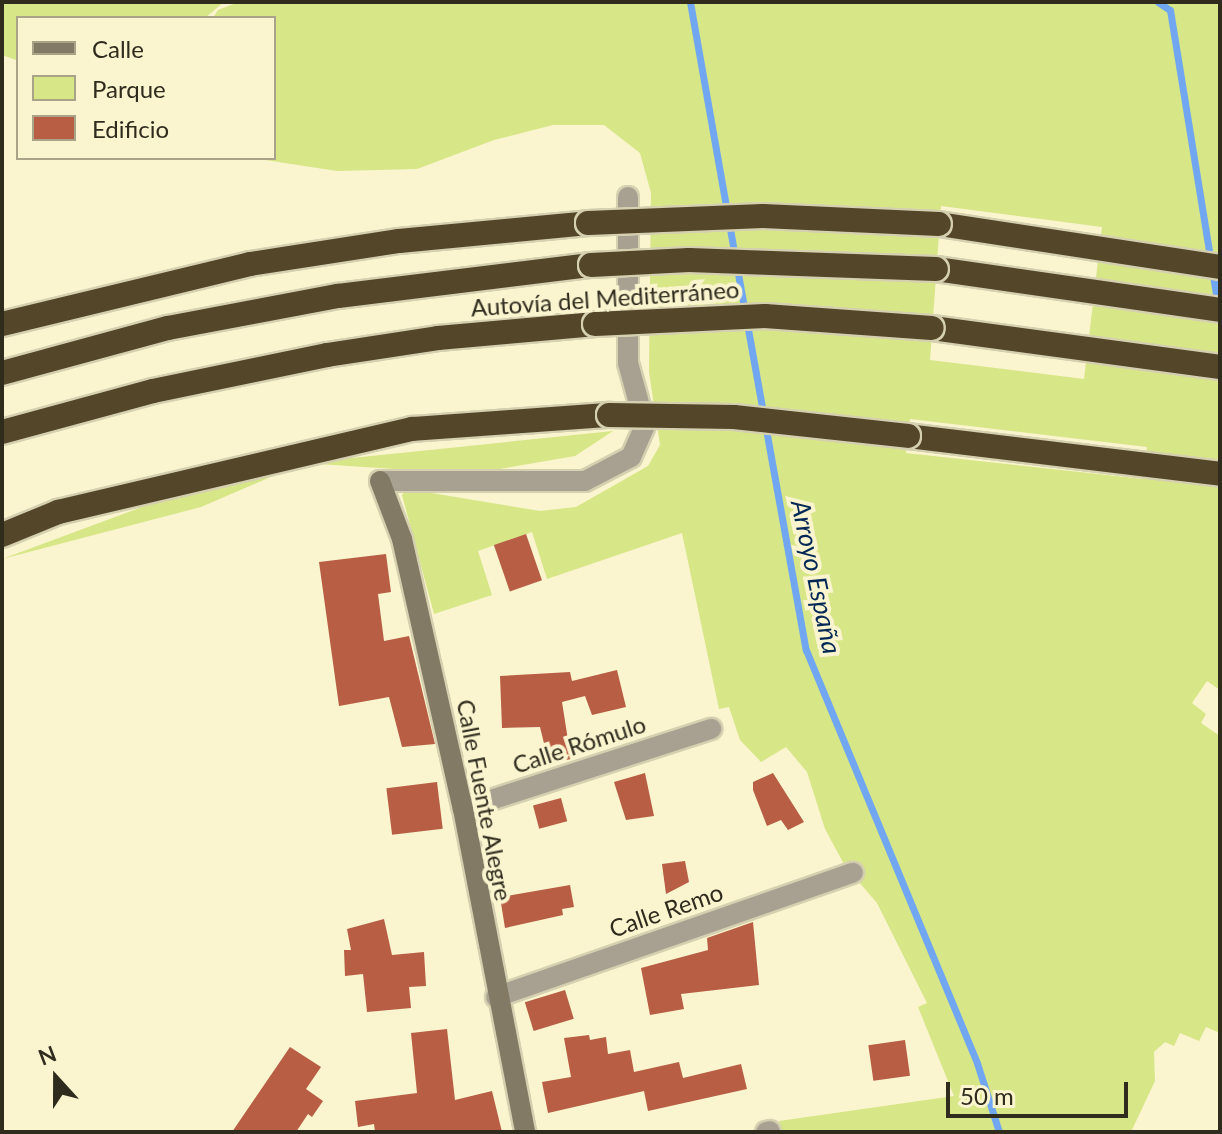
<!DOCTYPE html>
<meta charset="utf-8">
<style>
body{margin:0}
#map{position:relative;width:1222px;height:1134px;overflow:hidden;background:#faf4cf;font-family:Lato,sans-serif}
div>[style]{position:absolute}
.green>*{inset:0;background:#d7e686}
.stream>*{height:7px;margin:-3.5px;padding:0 3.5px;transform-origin:3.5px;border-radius:3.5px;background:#71a7f1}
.building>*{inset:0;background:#b85e44;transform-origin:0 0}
.roads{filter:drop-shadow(2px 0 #d5d0af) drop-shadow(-2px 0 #d5d0af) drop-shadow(0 2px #d5d0af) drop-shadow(0 -2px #d5d0af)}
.street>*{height:20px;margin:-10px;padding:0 10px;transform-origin:10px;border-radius:10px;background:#a8a192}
.secondary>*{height:20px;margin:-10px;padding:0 10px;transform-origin:10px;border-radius:10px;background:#837a65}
.highway>*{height:24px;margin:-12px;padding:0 12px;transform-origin:12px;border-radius:12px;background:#544629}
.bridges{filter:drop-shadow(2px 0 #d5d0af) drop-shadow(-2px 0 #d5d0af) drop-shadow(0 2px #d5d0af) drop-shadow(0 -2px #d5d0af)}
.highway-bridge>*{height:24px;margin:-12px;padding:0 12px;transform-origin:12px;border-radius:12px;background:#544629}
span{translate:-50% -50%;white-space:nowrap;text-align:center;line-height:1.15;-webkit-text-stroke:8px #faf4cf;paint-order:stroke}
.street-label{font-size:24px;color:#2f2c1e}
.water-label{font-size:26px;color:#032856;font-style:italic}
.frame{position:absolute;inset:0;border:4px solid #2f2c1e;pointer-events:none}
.legend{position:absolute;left:16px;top:16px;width:260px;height:144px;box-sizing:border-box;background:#faf4cf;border:2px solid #a9a488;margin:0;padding:10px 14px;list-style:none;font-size:24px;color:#2f2c1e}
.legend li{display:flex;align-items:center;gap:16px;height:40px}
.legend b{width:40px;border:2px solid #a9a488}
.north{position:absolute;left:16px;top:1038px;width:80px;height:80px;-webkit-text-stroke:6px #faf4cf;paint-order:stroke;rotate:339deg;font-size:22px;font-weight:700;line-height:32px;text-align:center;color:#2f2c1e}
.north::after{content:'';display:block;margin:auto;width:28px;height:36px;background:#2f2c1e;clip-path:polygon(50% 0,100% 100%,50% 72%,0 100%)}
.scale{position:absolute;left:946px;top:1082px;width:182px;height:36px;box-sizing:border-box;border:4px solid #2f2c1e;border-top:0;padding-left:10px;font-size:24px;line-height:28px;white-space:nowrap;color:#2f2c1e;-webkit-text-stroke:6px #faf4cf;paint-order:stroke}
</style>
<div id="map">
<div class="green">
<i style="clip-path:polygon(2px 2px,224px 2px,205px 18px,18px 18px,16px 60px,2px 55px)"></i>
<i style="clip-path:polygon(evenodd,239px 2px,1220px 2px,1220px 690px,1207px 681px,1192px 703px,1206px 714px,1201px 723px,1220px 736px,1220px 1033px,1206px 1027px,1199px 1041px,1180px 1033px,1174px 1046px,1165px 1042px,1154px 1052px,1155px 1081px,1131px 1132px,781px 1132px,779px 1121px,954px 1096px,918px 1007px,927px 1003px,877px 903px,845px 866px,825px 829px,807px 772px,786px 747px,761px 762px,740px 740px,729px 707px,719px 709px,682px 533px,547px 579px,532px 532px,478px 551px,492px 595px,434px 614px,402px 495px,407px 489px,540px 511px,576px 507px,648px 466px,660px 445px,649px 372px,651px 193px,640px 153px,604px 125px,553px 125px,494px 140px,417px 169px,337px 171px,252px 158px,274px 158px,274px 18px,213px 18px,218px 10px,239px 2px,941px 206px,1102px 227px,1084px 379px,930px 360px,941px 206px,239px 2px,910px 419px,1147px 447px,1143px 479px,906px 453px,910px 419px)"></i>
<i style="clip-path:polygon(613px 431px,575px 456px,471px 474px,303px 463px,201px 507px,2px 559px,161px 500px,303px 463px)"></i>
</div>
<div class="stream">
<i style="left:690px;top:2px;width:258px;rotate:80deg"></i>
<i style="left:1158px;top:2px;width:14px;rotate:34deg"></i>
<i style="left:1170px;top:10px;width:299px;rotate:80.8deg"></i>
<i style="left:737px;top:268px;width:388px;rotate:79.8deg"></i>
<i style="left:806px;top:650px;width:447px;rotate:67.5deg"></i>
<i style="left:977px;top:1063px;width:72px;rotate:72.3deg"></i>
</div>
<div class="building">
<i style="left:526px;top:534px;width:49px;height:34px;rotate:71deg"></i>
<i style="clip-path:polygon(386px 554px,391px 592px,378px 594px,384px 641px,409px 636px,435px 744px,402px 747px,389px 697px,339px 706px,319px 562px)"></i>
<i style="clip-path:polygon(617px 670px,626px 707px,592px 715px,585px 696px,562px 702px,571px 759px,549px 764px,540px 727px,502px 728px,500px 676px,570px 672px,572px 681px)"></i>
<i style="clip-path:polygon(645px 773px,654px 816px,626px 820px,614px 782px)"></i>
<i style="clip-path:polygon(773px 773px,804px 822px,788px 830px,781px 820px,767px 826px,753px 790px,753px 782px)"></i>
<i style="left:437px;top:782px;width:47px;height:51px;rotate:83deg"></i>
<i style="left:561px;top:798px;width:24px;height:29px;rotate:75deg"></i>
<i style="clip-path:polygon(685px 861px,689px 882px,666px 894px,662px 864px)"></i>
<i style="clip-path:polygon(570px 885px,574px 907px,562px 909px,563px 915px,505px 928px,500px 897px)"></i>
<i style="clip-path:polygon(384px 919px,392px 955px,424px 952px,426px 986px,409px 987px,411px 1008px,367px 1012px,363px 974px,345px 976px,344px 950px,351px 950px,347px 929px)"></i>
<i style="clip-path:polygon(753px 922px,759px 985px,681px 994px,684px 1009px,650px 1015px,641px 968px,708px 950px,707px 938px)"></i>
<i style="left:565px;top:990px;width:30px;height:42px;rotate:73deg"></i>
<i style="clip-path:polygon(447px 1029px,455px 1100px,492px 1091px,502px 1132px,375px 1132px,374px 1124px,358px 1127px,355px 1101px,417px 1093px,411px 1033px)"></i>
<i style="clip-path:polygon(589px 1035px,590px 1040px,606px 1037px,608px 1054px,630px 1050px,634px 1072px,679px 1062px,683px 1078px,741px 1064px,747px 1089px,648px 1111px,644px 1091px,548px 1113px,542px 1082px,571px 1077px,564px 1038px)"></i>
<i style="left:905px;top:1040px;width:36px;height:37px;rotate:82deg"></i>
<i style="clip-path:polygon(290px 1047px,321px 1067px,306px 1089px,323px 1101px,312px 1117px,308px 1114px,296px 1132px,232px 1132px)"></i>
</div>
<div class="roads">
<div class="street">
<i style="left:380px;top:481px;width:205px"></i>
<i style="left:585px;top:481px;width:52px;rotate:-27.6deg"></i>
<i style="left:631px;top:457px;width:35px;rotate:-66deg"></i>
<i style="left:645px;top:425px;width:64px;rotate:-105.3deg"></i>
<i style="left:628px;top:363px;width:166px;rotate:-90deg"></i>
<i style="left:463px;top:809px;width:261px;rotate:-17.9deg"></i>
<i style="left:496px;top:997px;width:378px;rotate:-19.2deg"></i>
<i style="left:766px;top:1132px;width:4px;rotate:-14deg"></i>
</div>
<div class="secondary">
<i style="left:380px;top:481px;width:62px;rotate:69.2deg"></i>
<i style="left:402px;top:539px;width:277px;rotate:77.3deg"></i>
<i style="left:463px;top:809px;width:329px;rotate:79.1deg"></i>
</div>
<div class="highway">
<i style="left:939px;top:224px;width:284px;rotate:8.7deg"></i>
<i style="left:936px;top:269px;width:287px;rotate:8.2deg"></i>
<i style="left:2px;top:324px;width:255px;rotate:-13.6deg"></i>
<i style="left:250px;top:264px;width:151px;rotate:-8.8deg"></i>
<i style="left:399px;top:241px;width:190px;rotate:-5.4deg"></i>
<i style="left:932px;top:328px;width:291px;rotate:7.7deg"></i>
<i style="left:2px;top:373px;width:172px;rotate:-15.2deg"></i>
<i style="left:168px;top:328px;width:173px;rotate:-10.7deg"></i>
<i style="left:338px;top:296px;width:255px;rotate:-7deg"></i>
<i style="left:2px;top:432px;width:156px;rotate:-15.2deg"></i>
<i style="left:153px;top:391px;width:178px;rotate:-11.7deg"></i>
<i style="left:327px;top:355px;width:112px;rotate:-8.7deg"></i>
<i style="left:438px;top:338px;width:158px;rotate:-5.1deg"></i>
<i style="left:908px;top:436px;width:314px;rotate:6.9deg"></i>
<i style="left:2px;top:535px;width:61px;rotate:-22.3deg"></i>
<i style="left:58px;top:512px;width:364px;rotate:-13.2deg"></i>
<i style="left:412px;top:429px;width:197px;rotate:-4.1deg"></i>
</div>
</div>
<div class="bridges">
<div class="highway-bridge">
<i style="left:588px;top:223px;width:175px;rotate:-2.3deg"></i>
<i style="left:763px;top:216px;width:176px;rotate:2.6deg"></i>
<i style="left:591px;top:265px;width:98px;rotate:-2.9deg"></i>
<i style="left:689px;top:260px;width:247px;rotate:2.1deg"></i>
<i style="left:595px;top:324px;width:170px;rotate:-2.7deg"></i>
<i style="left:765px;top:316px;width:167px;rotate:4.1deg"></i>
<i style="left:609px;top:415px;width:125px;rotate:0.9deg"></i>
<i style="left:734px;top:417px;width:175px;rotate:6.2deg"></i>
</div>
</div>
<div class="street-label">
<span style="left:605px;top:298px;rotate:-4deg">Autovía del Mediterráneo</span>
<span style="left:579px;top:744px;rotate:-18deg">Calle Rómulo</span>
<span style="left:485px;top:800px;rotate:79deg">Calle Fuente Alegre</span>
<span style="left:666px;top:910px;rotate:-19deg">Calle Remo</span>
</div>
<div class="water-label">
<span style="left:816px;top:577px;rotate:78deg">Arroyo España</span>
</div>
<div class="frame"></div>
<ul class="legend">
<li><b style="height:10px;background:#837a65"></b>Calle</li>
<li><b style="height:22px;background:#d7e686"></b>Parque</li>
<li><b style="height:22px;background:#b85e44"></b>Edificio</li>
</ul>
<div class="north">N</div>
<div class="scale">50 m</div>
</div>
